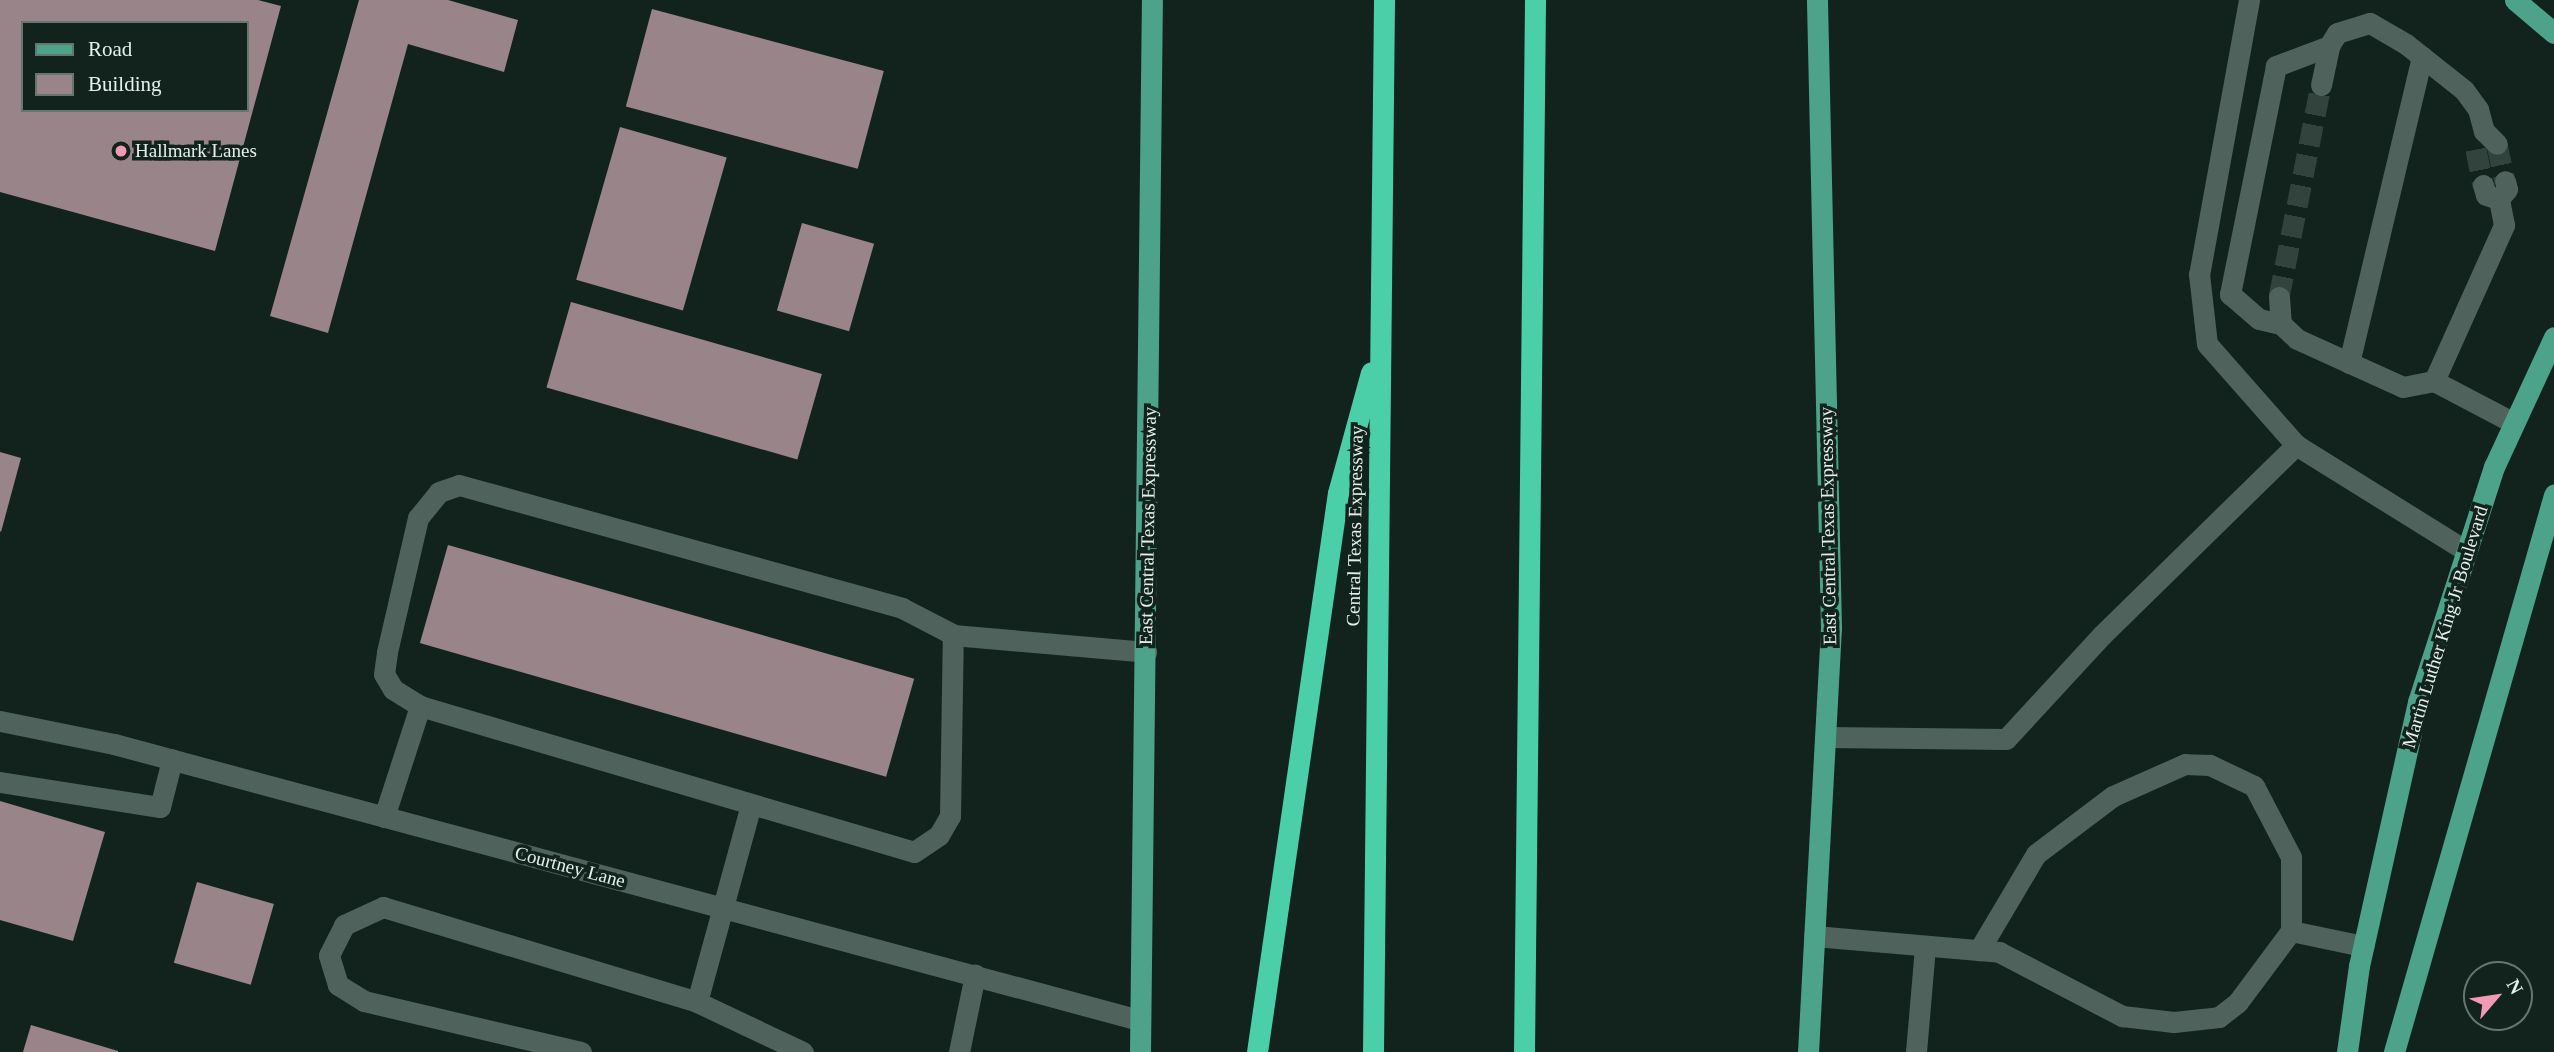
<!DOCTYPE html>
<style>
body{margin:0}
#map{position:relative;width:2554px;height:1052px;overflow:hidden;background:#12231d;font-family:Georgia,serif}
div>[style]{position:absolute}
.building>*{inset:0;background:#99848a;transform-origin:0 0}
.minor-tunnel>*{height:21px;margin-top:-10.5px;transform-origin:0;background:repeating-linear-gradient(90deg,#32423c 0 21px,transparent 0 31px)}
.minor>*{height:21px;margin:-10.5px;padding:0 10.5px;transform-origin:10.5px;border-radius:10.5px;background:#4f625b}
.major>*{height:21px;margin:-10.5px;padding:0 10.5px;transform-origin:10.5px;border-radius:10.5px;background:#4ca38a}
.highway>*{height:21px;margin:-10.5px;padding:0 10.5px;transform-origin:10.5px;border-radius:10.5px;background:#4acfa9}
.dots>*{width:19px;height:19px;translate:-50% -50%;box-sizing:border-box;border:4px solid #12231d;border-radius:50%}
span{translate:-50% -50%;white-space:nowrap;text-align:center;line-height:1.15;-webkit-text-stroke:7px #12231d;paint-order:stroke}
.poi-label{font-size:19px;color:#e5f0ec}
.left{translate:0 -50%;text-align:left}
.street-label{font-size:19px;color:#e5f0ec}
.legend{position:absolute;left:21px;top:21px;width:228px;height:91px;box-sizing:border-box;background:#12231d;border:2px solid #667570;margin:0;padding:9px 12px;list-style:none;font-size:21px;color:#e5f0ec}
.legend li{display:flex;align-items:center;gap:14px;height:35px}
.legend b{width:35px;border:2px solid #667570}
.north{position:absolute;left:2463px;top:961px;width:70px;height:70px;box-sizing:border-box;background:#12231d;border:2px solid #667570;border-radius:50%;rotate:61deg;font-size:19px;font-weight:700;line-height:28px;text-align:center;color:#e5f0ec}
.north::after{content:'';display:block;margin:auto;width:24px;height:32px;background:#f09ab5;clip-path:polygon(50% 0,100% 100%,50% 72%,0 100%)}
</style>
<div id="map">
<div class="building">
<div style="clip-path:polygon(evenodd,0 0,258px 0,281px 6px,215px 251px,0 192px,0 0,23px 23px,247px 23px,247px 110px,23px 110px,23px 23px)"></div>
<div style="clip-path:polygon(359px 0,448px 0,518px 20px,504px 72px,408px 44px,328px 333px,270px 316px)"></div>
<div style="left:652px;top:9px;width:240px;height:101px;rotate:15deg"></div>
<div style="left:620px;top:127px;width:111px;height:159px;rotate:16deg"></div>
<div style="left:802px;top:223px;width:75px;height:91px;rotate:16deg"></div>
<div style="left:571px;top:302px;width:261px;height:89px;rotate:16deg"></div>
<div style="clip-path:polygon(0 452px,21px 458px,1px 532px,0 531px)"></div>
<div style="left:448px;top:545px;width:485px;height:102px;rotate:16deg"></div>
<div style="clip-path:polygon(0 801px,105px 832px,73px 941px,0 920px)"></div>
<div style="left:197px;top:882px;width:80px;height:84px;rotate:16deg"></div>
<div style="clip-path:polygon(31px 1025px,118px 1051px,118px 1052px,23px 1052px)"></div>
</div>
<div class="minor-tunnel">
<div style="left:2497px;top:144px;width:38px;rotate:78deg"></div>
<div style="left:2476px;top:149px;width:37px;rotate:79deg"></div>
<div style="left:2279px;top:297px;width:216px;rotate:-78.8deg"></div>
</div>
<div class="minor">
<div style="left:2249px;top:0;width:279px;rotate:100.3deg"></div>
<div style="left:2199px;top:274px;width:70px;rotate:83.5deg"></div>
<div style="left:2207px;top:344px;width:135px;rotate:48.6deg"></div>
<div style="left:2329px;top:46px;width:57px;rotate:159.3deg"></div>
<div style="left:2276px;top:66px;width:233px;rotate:101.4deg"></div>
<div style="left:2230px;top:294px;width:38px;rotate:41deg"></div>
<div style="left:2259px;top:319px;width:23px;rotate:13deg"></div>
<div style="left:2281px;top:324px;width:22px;rotate:43deg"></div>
<div style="left:2297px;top:339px;width:116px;rotate:24.4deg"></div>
<div style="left:2403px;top:387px;width:32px;rotate:-11deg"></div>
<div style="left:2434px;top:381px;width:90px;rotate:27.7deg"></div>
<div style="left:2321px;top:85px;width:40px;rotate:-78deg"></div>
<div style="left:2329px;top:46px;width:15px;rotate:-58deg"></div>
<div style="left:2337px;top:33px;width:34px;rotate:-17deg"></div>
<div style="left:2370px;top:23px;width:42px;rotate:30.3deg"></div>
<div style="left:2406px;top:44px;width:74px;rotate:38.4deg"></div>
<div style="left:2464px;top:90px;width:24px;rotate:54deg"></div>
<div style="left:2478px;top:109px;width:23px;rotate:75deg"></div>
<div style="left:2484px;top:131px;width:18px;rotate:45deg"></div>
<div style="left:2483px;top:185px;width:10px;rotate:73deg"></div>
<div style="left:2486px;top:195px;width:14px;rotate:17deg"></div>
<div style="left:2279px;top:297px;width:27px;rotate:86deg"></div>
<div style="left:2349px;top:363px;width:315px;rotate:-76.6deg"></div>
<div style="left:2434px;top:381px;width:171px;rotate:-65.8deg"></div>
<div style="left:2504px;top:225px;width:26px;rotate:-101deg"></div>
<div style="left:2499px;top:199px;width:13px;rotate:-51deg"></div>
<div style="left:2507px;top:189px;width:8px;rotate:-104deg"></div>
<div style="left:420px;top:706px;width:32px;rotate:-148deg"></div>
<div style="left:393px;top:689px;width:17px;rotate:-121deg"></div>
<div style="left:384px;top:674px;width:22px;rotate:-82deg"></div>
<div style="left:387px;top:652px;width:138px;rotate:-77deg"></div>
<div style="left:418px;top:518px;width:33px;rotate:-51deg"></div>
<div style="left:439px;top:492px;width:21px;rotate:-19deg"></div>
<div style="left:459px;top:485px;width:460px;rotate:15.5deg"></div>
<div style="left:902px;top:608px;width:59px;rotate:27.4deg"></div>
<div style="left:0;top:721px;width:116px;rotate:11.4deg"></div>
<div style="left:114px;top:744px;width:1062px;rotate:15.07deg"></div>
<div style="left:1825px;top:737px;width:181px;rotate:0.6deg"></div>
<div style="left:2006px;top:739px;width:142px;rotate:-47.3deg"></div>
<div style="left:2102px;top:635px;width:272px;rotate:-44.4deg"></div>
<div style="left:2296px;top:445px;width:200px;rotate:31.9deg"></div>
<div style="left:0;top:782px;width:162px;rotate:8.9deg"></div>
<div style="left:160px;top:807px;width:49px;rotate:-75.7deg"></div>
<div style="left:384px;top:817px;width:117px;rotate:-72deg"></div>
<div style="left:420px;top:706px;width:515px;rotate:16.46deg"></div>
<div style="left:914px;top:852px;width:30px;rotate:-34deg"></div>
<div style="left:939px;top:835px;width:22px;rotate:-60deg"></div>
<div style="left:950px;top:816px;width:181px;rotate:-89.1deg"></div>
<div style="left:953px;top:635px;width:194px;rotate:5deg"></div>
<div style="left:2291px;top:931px;width:74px;rotate:11.8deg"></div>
<div style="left:1814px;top:936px;width:186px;rotate:4.9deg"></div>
<div style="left:1999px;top:952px;width:139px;rotate:27.5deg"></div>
<div style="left:2122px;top:1016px;width:52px;rotate:6.6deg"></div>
<div style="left:2174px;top:1022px;width:45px;rotate:-6.3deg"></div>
<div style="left:2219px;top:1017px;width:24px;rotate:-38deg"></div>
<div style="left:2238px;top:1002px;width:89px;rotate:-53.3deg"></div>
<div style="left:2291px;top:931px;width:74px;rotate:-90deg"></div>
<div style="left:2291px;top:857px;width:80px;rotate:-117.5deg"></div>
<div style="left:2254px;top:786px;width:49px;rotate:-154.5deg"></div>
<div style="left:2210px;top:765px;width:25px;rotate:-178deg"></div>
<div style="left:2185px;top:764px;width:79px;rotate:156deg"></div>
<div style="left:2113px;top:796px;width:96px;rotate:143deg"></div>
<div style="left:2036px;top:854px;width:112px;rotate:120.7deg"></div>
<div style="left:697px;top:1002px;width:205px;rotate:-74.7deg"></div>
<div style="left:581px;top:1052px;width:223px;rotate:-166.8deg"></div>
<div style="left:364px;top:1001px;width:31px;rotate:-148deg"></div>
<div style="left:338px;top:985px;width:31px;rotate:-107deg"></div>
<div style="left:329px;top:955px;width:34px;rotate:-63deg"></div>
<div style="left:344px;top:925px;width:43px;rotate:-24.8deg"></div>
<div style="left:383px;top:907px;width:328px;rotate:16.8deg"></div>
<div style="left:697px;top:1002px;width:117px;rotate:25.3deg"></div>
<div style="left:959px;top:1052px;width:79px;rotate:-78.3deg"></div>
<div style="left:1916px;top:1052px;width:106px;rotate:-85.1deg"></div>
</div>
<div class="major">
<div style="left:2515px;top:0;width:51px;rotate:40.2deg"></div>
<div style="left:1140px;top:1052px;width:1052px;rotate:-89.35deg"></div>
<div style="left:1808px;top:1052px;width:425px;rotate:-86.9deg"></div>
<div style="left:1831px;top:628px;width:628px;rotate:-91.28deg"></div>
<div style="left:2347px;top:1052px;width:87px;rotate:-82.1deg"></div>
<div style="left:2359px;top:966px;width:271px;rotate:-77.4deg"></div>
<div style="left:2418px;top:702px;width:247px;rotate:-72.1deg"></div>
<div style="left:2494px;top:467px;width:143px;rotate:-65.2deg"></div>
<div style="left:2394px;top:1052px;width:580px;rotate:-73.97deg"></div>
</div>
<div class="highway">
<div style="left:1257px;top:1052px;width:565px;rotate:-81.76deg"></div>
<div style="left:1338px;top:493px;width:125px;rotate:-74.7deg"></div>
<div style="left:1373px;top:1052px;width:1052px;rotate:-89.4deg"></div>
<div style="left:1524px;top:1052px;width:1052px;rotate:-89.4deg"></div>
</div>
<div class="dots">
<div style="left:121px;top:151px;background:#f09ab5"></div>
</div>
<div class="poi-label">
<span class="left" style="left:135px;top:151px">Hallmark Lanes</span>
</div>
<div class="street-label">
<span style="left:1148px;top:526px;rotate:-89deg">East Central Texas Expressway</span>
<span style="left:1355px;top:526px;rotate:-89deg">Central Texas Expressway</span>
<span style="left:1828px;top:526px;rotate:-91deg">East Central Texas Expressway</span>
<span style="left:2445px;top:627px;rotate:-73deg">Martin Luther King Jr Boulevard</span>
<span style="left:570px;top:867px;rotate:15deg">Courtney Lane</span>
</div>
<ul class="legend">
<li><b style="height:9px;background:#4ca38a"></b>Road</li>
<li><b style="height:19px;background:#99848a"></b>Building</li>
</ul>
<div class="north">N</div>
</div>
